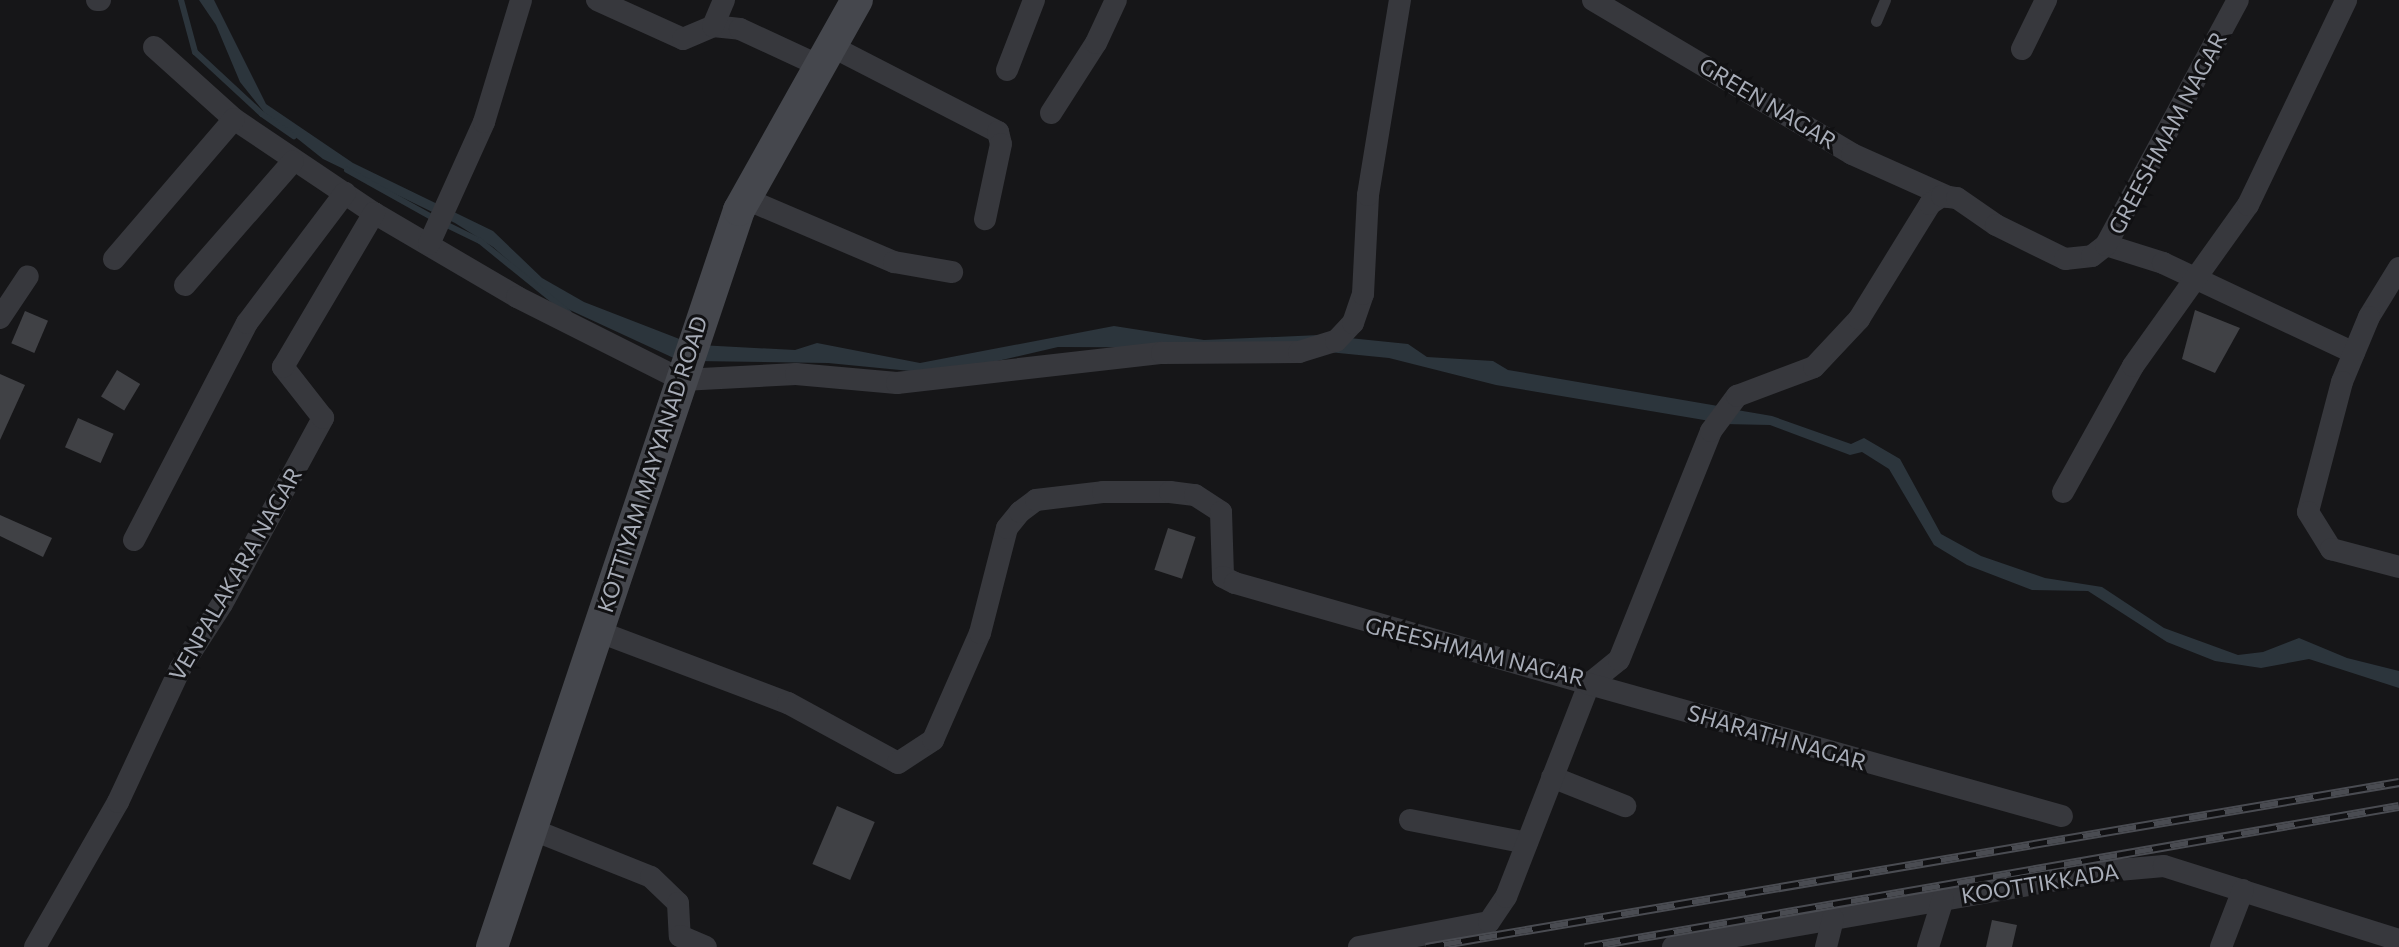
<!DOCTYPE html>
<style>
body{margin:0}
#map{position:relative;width:2399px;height:947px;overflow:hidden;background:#161618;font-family:Commissioner,sans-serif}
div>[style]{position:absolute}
.water>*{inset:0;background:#2c353c}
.stream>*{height:6px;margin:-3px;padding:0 3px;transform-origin:3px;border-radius:3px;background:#2c353c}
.building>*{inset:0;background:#404145;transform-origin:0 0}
.lane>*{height:11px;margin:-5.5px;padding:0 5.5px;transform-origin:5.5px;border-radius:5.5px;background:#37383d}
.street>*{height:22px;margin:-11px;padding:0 11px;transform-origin:11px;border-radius:11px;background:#37383d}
.secondary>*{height:32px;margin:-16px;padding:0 16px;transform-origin:16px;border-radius:16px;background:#45474d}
.rail>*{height:9px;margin-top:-4.5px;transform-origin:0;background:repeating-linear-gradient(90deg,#111113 0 18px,#4a4c52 0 36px);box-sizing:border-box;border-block:2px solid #4a4c52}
span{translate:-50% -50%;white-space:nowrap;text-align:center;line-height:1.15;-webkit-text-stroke:6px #111113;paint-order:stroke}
.street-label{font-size:22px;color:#a8adb8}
</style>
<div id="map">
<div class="water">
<div style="clip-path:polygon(199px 0,214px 0,266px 104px,353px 163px,493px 231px,542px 278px,584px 302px,682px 340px,678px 360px,559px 305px,493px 247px,455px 223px,323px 159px,264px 112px,240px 82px,216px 25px)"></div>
<div style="clip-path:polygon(1114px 326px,1204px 340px,1320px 335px,1408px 344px,1427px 357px,1493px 361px,1508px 370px,1718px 406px,1710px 421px,1496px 385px,1389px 358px,1288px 348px,1058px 347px,941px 374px,828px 363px,695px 361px,699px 345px,795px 350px,817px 343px,920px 363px)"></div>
<div style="clip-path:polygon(1731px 409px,1772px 416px,1851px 444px,1864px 438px,1900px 459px,1941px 534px,1981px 556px,2045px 578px,2102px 587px,2164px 628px,2238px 655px,2263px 652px,2299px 638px,2347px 658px,2399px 671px,2399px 688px,2309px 659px,2261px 668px,2215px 661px,2167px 642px,2088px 591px,2032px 590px,1967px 565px,1934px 545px,1889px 469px,1862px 452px,1850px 455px,1770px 425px,1724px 424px)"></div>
</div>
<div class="stream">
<div style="left:181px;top:0;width:54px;rotate:74.9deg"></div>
<div style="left:195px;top:52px;width:91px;rotate:42.8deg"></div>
<div style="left:262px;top:114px;width:39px;rotate:35deg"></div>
<div style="left:347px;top:170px;width:101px;rotate:29.1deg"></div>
<div style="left:445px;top:224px;width:39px;rotate:26deg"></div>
<div style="left:480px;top:241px;width:114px;rotate:39deg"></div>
</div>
<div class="building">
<div style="clip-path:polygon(2195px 310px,2240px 328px,2215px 373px,2182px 359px)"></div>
<div style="left:25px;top:311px;width:25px;height:35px;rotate:23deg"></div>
<div style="left:117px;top:370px;width:27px;height:31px;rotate:31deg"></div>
<div style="clip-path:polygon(0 374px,25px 385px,0 440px)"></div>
<div style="left:78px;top:418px;width:39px;height:32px;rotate:24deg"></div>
<div style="clip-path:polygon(0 515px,52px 538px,43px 557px,0 536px)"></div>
<div style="left:1168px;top:528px;width:29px;height:44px;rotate:18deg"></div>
<div style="left:837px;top:806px;width:41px;height:63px;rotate:23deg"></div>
<div style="clip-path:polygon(1992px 920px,2017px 925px,2012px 947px,1986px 947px)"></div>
</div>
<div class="lane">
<div style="left:1876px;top:21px;width:23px;rotate:-67deg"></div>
</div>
<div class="street">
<div style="left:97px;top:0;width:3px"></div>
<div style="left:597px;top:0;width:94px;rotate:24.4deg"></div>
<div style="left:683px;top:39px;width:33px;rotate:-23deg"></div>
<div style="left:713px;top:26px;width:27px;rotate:6deg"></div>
<div style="left:740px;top:29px;width:88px;rotate:24.8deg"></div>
<div style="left:1593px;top:0;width:301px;rotate:30.7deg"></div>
<div style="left:1852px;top:154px;width:105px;rotate:24.1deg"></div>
<div style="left:713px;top:26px;width:28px;rotate:-67deg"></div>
<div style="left:831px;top:46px;width:188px;rotate:27.2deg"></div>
<div style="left:998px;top:132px;width:12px;rotate:76deg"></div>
<div style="left:1001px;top:144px;width:77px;rotate:102deg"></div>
<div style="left:154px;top:47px;width:108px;rotate:42deg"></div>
<div style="left:234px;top:119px;width:169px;rotate:33.9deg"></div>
<div style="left:374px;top:213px;width:166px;rotate:30.4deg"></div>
<div style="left:517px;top:297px;width:185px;rotate:26.7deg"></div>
<div style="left:682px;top:380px;width:114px;rotate:-3deg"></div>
<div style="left:796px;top:374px;width:101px;rotate:5.1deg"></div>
<div style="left:897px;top:383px;width:267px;rotate:-6.5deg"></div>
<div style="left:1162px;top:353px;width:137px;rotate:-0.4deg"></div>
<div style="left:1299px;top:352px;width:39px;rotate:-17deg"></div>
<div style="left:1336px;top:341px;width:25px;rotate:-47deg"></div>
<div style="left:1353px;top:323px;width:31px;rotate:-71deg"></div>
<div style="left:1363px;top:294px;width:99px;rotate:-87.1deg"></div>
<div style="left:1368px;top:195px;width:198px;rotate:-80.7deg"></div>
<div style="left:2022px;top:49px;width:55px;rotate:-63.9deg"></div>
<div style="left:1007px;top:70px;width:75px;rotate:-68.9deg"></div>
<div style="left:1051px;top:113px;width:83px;rotate:-57.3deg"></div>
<div style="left:1096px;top:43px;width:47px;rotate:-65.1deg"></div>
<div style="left:746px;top:199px;width:161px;rotate:23.1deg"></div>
<div style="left:894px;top:262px;width:59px;rotate:9.8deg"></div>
<div style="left:429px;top:244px;width:134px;rotate:-65.7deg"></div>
<div style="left:484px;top:122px;width:127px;rotate:-73.1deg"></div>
<div style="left:2106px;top:245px;width:60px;rotate:17.5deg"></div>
<div style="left:2163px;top:263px;width:211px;rotate:25.2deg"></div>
<div style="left:114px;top:259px;width:184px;rotate:-49.4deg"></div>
<div style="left:2399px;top:268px;width:57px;rotate:121.5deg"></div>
<div style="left:2369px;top:317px;width:70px;rotate:112.6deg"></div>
<div style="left:2342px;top:382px;width:134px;rotate:104.7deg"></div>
<div style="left:2308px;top:512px;width:44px;rotate:58.1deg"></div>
<div style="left:2331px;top:549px;width:70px;rotate:14.8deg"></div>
<div style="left:185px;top:285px;width:164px;rotate:-48.9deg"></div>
<div style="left:0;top:318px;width:50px;rotate:-56.3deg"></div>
<div style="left:2063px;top:492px;width:144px;rotate:-60.9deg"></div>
<div style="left:2133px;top:366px;width:198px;rotate:-54.5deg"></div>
<div style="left:2248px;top:205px;width:227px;rotate:-64.4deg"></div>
<div style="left:134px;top:540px;width:245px;rotate:-62.5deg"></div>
<div style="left:247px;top:323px;width:163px;rotate:-53deg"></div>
<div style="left:597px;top:631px;width:204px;rotate:20.7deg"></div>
<div style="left:788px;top:703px;width:125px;rotate:28.6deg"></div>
<div style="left:898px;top:763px;width:42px;rotate:-33.3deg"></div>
<div style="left:933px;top:740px;width:117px;rotate:-66.3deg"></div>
<div style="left:980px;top:633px;width:108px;rotate:-75.6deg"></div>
<div style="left:1007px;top:528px;width:21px;rotate:-51deg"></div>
<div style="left:1020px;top:512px;width:20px;rotate:-37deg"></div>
<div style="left:1036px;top:500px;width:67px;rotate:-6.8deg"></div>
<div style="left:1103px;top:492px;width:67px"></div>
<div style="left:1170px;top:492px;width:25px;rotate:7deg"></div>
<div style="left:1195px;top:495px;width:31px;rotate:33deg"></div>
<div style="left:1221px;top:512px;width:65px;rotate:88.2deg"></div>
<div style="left:1223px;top:577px;width:13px;rotate:27deg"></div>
<div style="left:1235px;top:583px;width:368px;rotate:15.9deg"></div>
<div style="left:1589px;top:684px;width:38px;rotate:-39deg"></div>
<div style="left:1619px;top:660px;width:247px;rotate:-68.1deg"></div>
<div style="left:1711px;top:431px;width:44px;rotate:-53.4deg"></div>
<div style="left:1737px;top:396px;width:82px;rotate:-20.6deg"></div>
<div style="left:1814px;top:367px;width:66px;rotate:-46.8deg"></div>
<div style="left:1859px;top:319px;width:135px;rotate:-58.3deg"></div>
<div style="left:1930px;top:204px;width:14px;rotate:-34deg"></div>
<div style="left:1942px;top:196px;width:15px;rotate:8deg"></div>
<div style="left:1957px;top:198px;width:47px;rotate:34.7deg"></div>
<div style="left:1996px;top:225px;width:77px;rotate:26.2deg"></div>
<div style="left:2065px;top:259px;width:27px;rotate:-6deg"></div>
<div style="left:2092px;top:256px;width:18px;rotate:-38deg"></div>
<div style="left:2106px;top:245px;width:278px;rotate:-61.7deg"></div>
<div style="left:1552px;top:777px;width:79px;rotate:21.7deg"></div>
<div style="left:1410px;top:820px;width:119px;rotate:11.1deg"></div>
<div style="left:531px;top:829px;width:129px;rotate:21.8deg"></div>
<div style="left:651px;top:877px;width:37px;rotate:44deg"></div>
<div style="left:678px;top:903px;width:33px;rotate:87deg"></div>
<div style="left:680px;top:936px;width:28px;rotate:23deg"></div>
<div style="left:35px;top:947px;width:167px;rotate:-60.2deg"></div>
<div style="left:118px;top:802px;width:147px;rotate:-65deg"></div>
<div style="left:180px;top:669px;width:77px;rotate:-57.1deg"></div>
<div style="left:222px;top:604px;width:212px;rotate:-61.5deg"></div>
<div style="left:323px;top:418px;width:65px;rotate:-128.1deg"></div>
<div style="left:283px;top:367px;width:179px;rotate:-59.4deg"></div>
<div style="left:1359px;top:947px;width:132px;rotate:-10.9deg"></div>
<div style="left:1489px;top:922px;width:30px;rotate:-56deg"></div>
<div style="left:1506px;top:897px;width:229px;rotate:-68.7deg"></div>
<div style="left:1589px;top:684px;width:491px;rotate:15.6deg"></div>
<div style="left:1673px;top:947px;width:441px;rotate:-9.9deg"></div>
<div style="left:2107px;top:871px;width:57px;rotate:-5deg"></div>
<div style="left:2164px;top:866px;width:246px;rotate:17.5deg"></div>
<div style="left:1826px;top:947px;width:29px;rotate:-76deg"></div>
<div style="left:1928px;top:947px;width:50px;rotate:-72.6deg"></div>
<div style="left:2221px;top:947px;width:61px;rotate:-68.9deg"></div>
</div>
<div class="secondary">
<div style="left:492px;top:947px;width:777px;rotate:-71.47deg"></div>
<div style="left:739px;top:210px;width:241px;rotate:-60.7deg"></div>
</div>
<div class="rail">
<div style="left:1426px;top:947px;width:987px;rotate:-9.62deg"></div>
<div style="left:1585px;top:947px;width:826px;rotate:-9.83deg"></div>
</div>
<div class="street-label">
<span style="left:1768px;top:103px;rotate:31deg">GREEN NAGAR</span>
<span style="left:2167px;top:133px;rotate:-62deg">GREESHMAM NAGAR</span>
<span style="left:652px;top:464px;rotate:-72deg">KOTTIYAM MAYYANAD ROAD</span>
<span style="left:235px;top:574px;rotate:-60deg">VENPALAKARA NAGAR</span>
<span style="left:1475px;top:651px;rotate:14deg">GREESHMAM NAGAR</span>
<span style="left:1777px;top:737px;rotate:16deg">SHARATH NAGAR</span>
<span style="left:2040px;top:883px;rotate:-9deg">KOOTTIKKADA</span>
</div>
</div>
